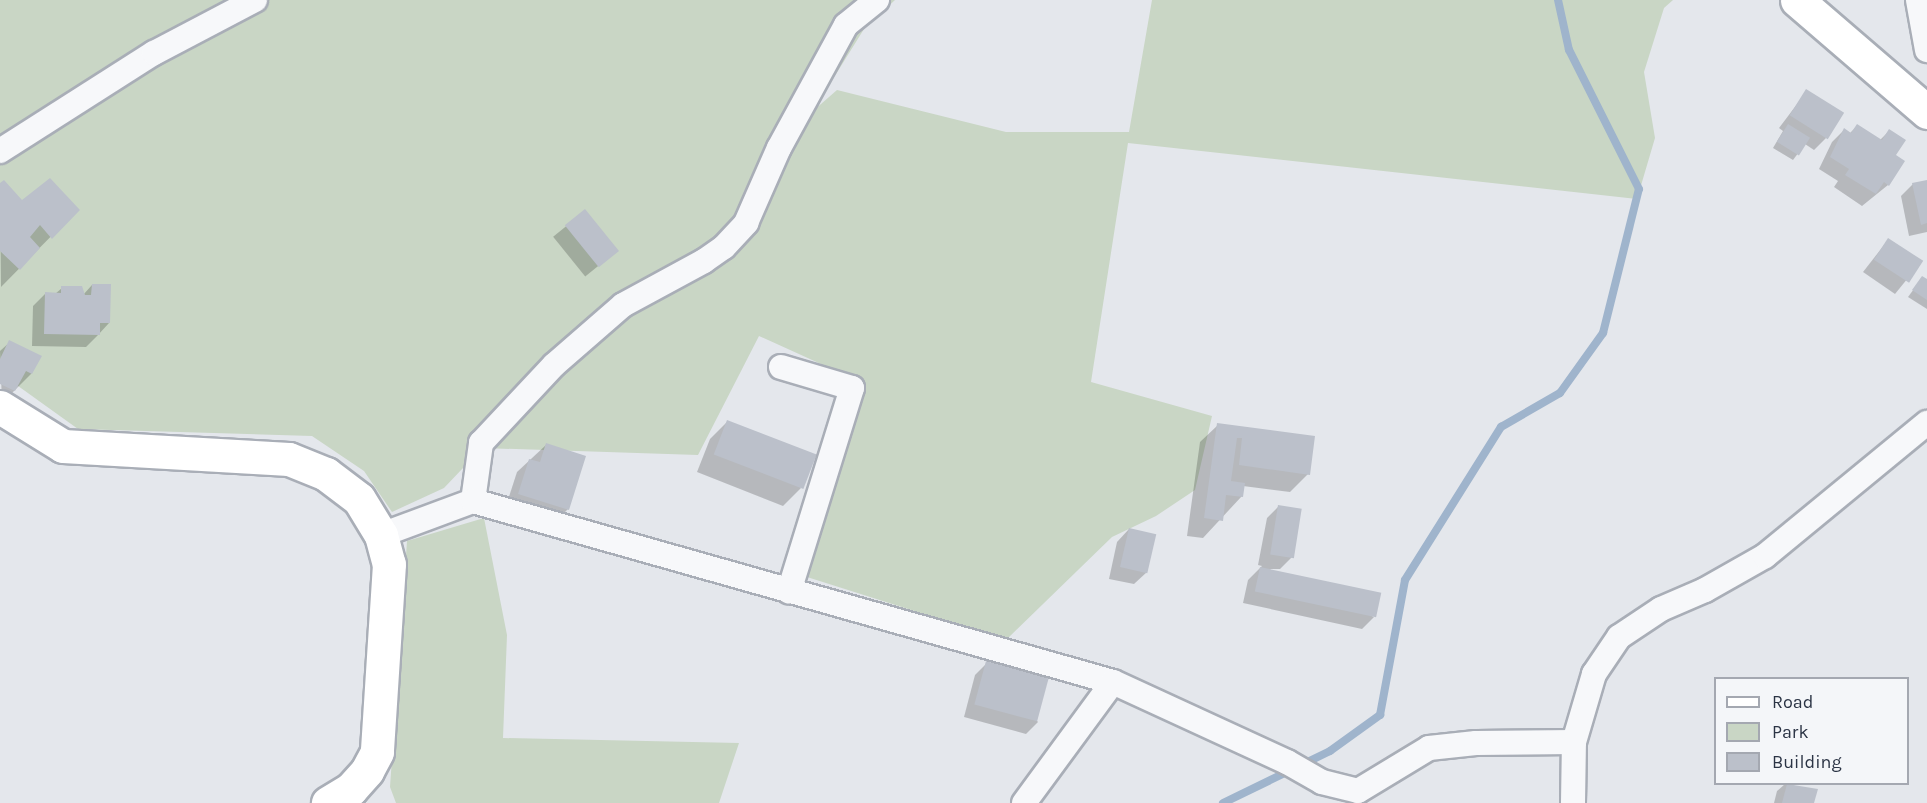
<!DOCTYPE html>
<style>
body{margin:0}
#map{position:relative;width:1927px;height:803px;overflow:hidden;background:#e4e7ec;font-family:Karla,sans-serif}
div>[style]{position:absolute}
.green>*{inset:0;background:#c9d6c5}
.shadow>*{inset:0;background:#0003;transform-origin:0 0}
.stream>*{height:8px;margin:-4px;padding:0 4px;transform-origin:4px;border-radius:4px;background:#9fb4cc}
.building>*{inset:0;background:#bbc0ca;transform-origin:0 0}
.roads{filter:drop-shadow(2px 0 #a9aeb7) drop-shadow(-2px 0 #a9aeb7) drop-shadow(0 2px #a9aeb7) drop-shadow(0 -2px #a9aeb7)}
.street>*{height:24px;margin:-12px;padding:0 12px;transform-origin:12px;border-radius:12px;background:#f7f8fa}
.secondary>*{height:33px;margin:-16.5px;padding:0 16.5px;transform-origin:16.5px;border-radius:16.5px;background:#fff}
span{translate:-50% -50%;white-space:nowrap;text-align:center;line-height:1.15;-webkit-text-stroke:4.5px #f4f6f9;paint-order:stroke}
.legend{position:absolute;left:1714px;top:677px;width:195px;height:108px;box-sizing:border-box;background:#f4f6f9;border:2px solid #a4a8b1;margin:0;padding:8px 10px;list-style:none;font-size:18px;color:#2b3445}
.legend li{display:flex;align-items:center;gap:12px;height:30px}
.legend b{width:30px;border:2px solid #a4a8b1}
</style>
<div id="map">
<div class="green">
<div style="clip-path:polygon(0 0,895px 0,864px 29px,813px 111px,837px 90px,1006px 132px,1129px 132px,1152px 0,1673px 0,1664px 8px,1644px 72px,1655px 138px,1637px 199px,1128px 143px,1091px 382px,1212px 416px,1195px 490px,1156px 516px,1112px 537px,1006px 640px,807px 577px,854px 379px,759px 336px,698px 455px,482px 448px,444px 488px,392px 512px,364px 471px,312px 436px,78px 429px,0 373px)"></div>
<div style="clip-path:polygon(484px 518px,507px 635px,503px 738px,739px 743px,719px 803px,396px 803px,390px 787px,407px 541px)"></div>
</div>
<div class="shadow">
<div style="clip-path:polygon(1807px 91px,1826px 138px,1814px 150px,1805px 144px,1793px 160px,1773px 148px,1783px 131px,1779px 128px)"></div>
<div style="clip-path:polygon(1857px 126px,1880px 140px,1889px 131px,1894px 156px,1888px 185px,1862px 206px,1834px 187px,1838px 181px,1819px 169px,1832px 142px,1844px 130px,1850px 133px)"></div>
<div style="clip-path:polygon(1927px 181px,1927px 232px,1909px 236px,1901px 196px,1913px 184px)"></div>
<div style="clip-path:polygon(0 185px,22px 202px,77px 210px,1px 287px)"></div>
<div style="left:585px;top:211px;width:51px;height:41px;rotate:51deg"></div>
<div style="clip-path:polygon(1888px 240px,1921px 262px,1895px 294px,1863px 272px)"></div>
<div style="clip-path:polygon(1922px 278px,1927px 281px,1927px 309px,1908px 297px)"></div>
<div style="clip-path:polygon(92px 285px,109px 323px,98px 335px,86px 347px,32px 346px,33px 306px,45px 294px,55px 294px,62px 288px,83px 295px)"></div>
<div style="clip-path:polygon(10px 342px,40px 356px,31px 374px,2px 403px,0 351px)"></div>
<div style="clip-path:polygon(727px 422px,801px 488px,783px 506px,697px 472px,710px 439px)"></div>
<div style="clip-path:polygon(1218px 425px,1308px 474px,1290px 492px,1243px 486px,1242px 496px,1203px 538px,1187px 536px,1200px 442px)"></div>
<div style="clip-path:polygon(546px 445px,568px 509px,556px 521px,506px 506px,517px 472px)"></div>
<div style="clip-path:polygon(1279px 506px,1292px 557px,1280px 569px,1264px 569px,1374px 617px,1362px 629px,1243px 603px,1248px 580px,1262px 566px,1258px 565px,1267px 518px)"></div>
<div style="clip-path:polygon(1129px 529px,1147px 572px,1134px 584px,1109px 579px,1117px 542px)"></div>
<div style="clip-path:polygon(987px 663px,1038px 722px,1026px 734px,964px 717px,975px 675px)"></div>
<div style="clip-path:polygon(1785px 784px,1816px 790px,1812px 803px,1774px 803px,1777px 791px)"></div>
</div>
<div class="stream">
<div style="left:1223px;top:803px;width:119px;rotate:-25.9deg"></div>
<div style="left:1330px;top:751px;width:62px;rotate:-35.8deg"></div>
<div style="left:1380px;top:715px;width:137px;rotate:-79.5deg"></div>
<div style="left:1405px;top:580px;width:181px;rotate:-57.9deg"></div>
<div style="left:1501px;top:427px;width:68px;rotate:-30deg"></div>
<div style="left:1560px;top:393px;width:74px;rotate:-54.4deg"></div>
<div style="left:1603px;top:333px;width:148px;rotate:-76deg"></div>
<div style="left:1639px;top:189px;width:156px;rotate:-116.7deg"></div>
<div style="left:1569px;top:50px;width:51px;rotate:-102.4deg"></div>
</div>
<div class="building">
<div style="left:1806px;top:89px;width:45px;height:31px;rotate:32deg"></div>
<div style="left:1788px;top:124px;width:26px;height:21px;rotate:32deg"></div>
<div style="clip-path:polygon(1857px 124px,1882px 140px,1889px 129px,1906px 140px,1896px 155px,1905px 161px,1889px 186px,1884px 182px,1876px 194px,1845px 175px,1849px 169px,1830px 157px,1844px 128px,1851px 133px)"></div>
<div style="clip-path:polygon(50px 178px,80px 210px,52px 239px,40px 225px,30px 237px,40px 248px,20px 270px,0 251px,0 183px,4px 180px,22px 200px)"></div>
<div style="clip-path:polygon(1927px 180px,1927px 223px,1921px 225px,1912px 183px)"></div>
<div style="left:585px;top:209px;width:54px;height:26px;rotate:51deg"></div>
<div style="left:1888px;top:238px;width:42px;height:26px;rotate:33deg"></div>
<div style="clip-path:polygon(1922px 276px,1927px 279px,1927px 300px,1912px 290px)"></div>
<div style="clip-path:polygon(92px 284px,111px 284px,110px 323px,100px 323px,100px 335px,44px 334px,45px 292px,61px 293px,61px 286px,82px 286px,85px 295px,91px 295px)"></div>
<div style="clip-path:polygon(9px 340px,42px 356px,32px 374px,26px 371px,15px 391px,0 384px,0 359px)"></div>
<div style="left:727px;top:420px;width:96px;height:37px;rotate:21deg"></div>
<div style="clip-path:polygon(1217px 423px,1315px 436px,1310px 475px,1239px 465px,1242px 438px,1237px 438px,1231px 481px,1245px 483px,1243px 497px,1226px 495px,1223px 521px,1204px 518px)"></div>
<div style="clip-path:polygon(546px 443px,586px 456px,569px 510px,518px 494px,529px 459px,540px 462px)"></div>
<div style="left:1278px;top:505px;width:24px;height:50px;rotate:9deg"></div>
<div style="left:1129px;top:528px;width:28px;height:40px;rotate:13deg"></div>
<div style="left:1260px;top:567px;width:124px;height:25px;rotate:12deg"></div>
<div style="left:986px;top:661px;width:65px;height:45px;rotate:15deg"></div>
<div style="clip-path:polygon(1787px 784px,1818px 789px,1814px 803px,1782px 803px)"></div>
</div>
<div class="roads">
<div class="street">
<div style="left:1918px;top:0;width:51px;rotate:79.8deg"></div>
<div style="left:0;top:151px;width:183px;rotate:-32.5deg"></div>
<div style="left:154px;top:53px;width:114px;rotate:-27.7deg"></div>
<div style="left:781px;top:367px;width:74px;rotate:16.5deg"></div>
<div style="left:852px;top:388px;width:213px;rotate:107.2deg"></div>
<div style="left:473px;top:501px;width:59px;rotate:-82.1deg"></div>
<div style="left:481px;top:443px;width:107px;rotate:-46.9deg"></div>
<div style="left:554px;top:365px;width:91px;rotate:-41deg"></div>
<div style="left:623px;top:305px;width:92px;rotate:-28.5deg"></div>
<div style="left:704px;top:261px;width:24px;rotate:-35deg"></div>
<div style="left:724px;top:247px;width:33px;rotate:-47deg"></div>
<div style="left:746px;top:223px;width:82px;rotate:-66.3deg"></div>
<div style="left:779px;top:148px;width:140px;rotate:-61.4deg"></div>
<div style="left:846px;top:25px;width:40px;rotate:-39deg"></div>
<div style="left:381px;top:535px;width:98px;rotate:-20.3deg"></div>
<div style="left:473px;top:501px;width:665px;rotate:15.79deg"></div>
<div style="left:1113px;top:682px;width:192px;rotate:24.7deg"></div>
<div style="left:1287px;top:762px;width:40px;rotate:29.7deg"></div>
<div style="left:1322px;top:782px;width:37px;rotate:14deg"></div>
<div style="left:1358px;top:791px;width:83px;rotate:-31.2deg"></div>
<div style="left:1429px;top:748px;width:47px;rotate:-6.1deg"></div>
<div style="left:1476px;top:743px;width:98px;rotate:-0.6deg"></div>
<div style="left:1024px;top:803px;width:150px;rotate:-53.7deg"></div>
<div style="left:1573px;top:803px;width:61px;rotate:-89.1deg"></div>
<div style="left:1574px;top:742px;width:71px;rotate:-73.6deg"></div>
<div style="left:1594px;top:674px;width:45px;rotate:-56deg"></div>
<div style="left:1619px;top:637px;width:50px;rotate:-33.7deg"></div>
<div style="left:1661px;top:609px;width:48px;rotate:-23.4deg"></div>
<div style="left:1705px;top:590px;width:69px;rotate:-29.5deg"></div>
<div style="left:1765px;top:556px;width:210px;rotate:-39.4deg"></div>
</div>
<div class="secondary">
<div style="left:1797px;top:0;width:172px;rotate:40.7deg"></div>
<div style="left:0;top:407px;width:74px;rotate:31.8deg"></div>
<div style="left:63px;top:446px;width:226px;rotate:3.3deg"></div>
<div style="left:289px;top:459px;width:40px;rotate:22deg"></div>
<div style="left:326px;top:474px;width:41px;rotate:37.1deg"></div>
<div style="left:359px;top:499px;width:42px;rotate:58.6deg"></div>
<div style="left:381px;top:535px;width:30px;rotate:75deg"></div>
<div style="left:389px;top:564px;width:188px;rotate:93.7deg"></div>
<div style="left:377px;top:752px;width:21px;rotate:118deg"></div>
<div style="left:367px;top:771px;width:24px;rotate:132deg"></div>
<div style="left:351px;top:789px;width:27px;rotate:149deg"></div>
</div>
</div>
<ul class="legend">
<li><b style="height:8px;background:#fff"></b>Road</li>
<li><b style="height:16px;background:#c9d6c5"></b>Park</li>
<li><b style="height:16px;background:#bbc0ca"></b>Building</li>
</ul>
</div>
